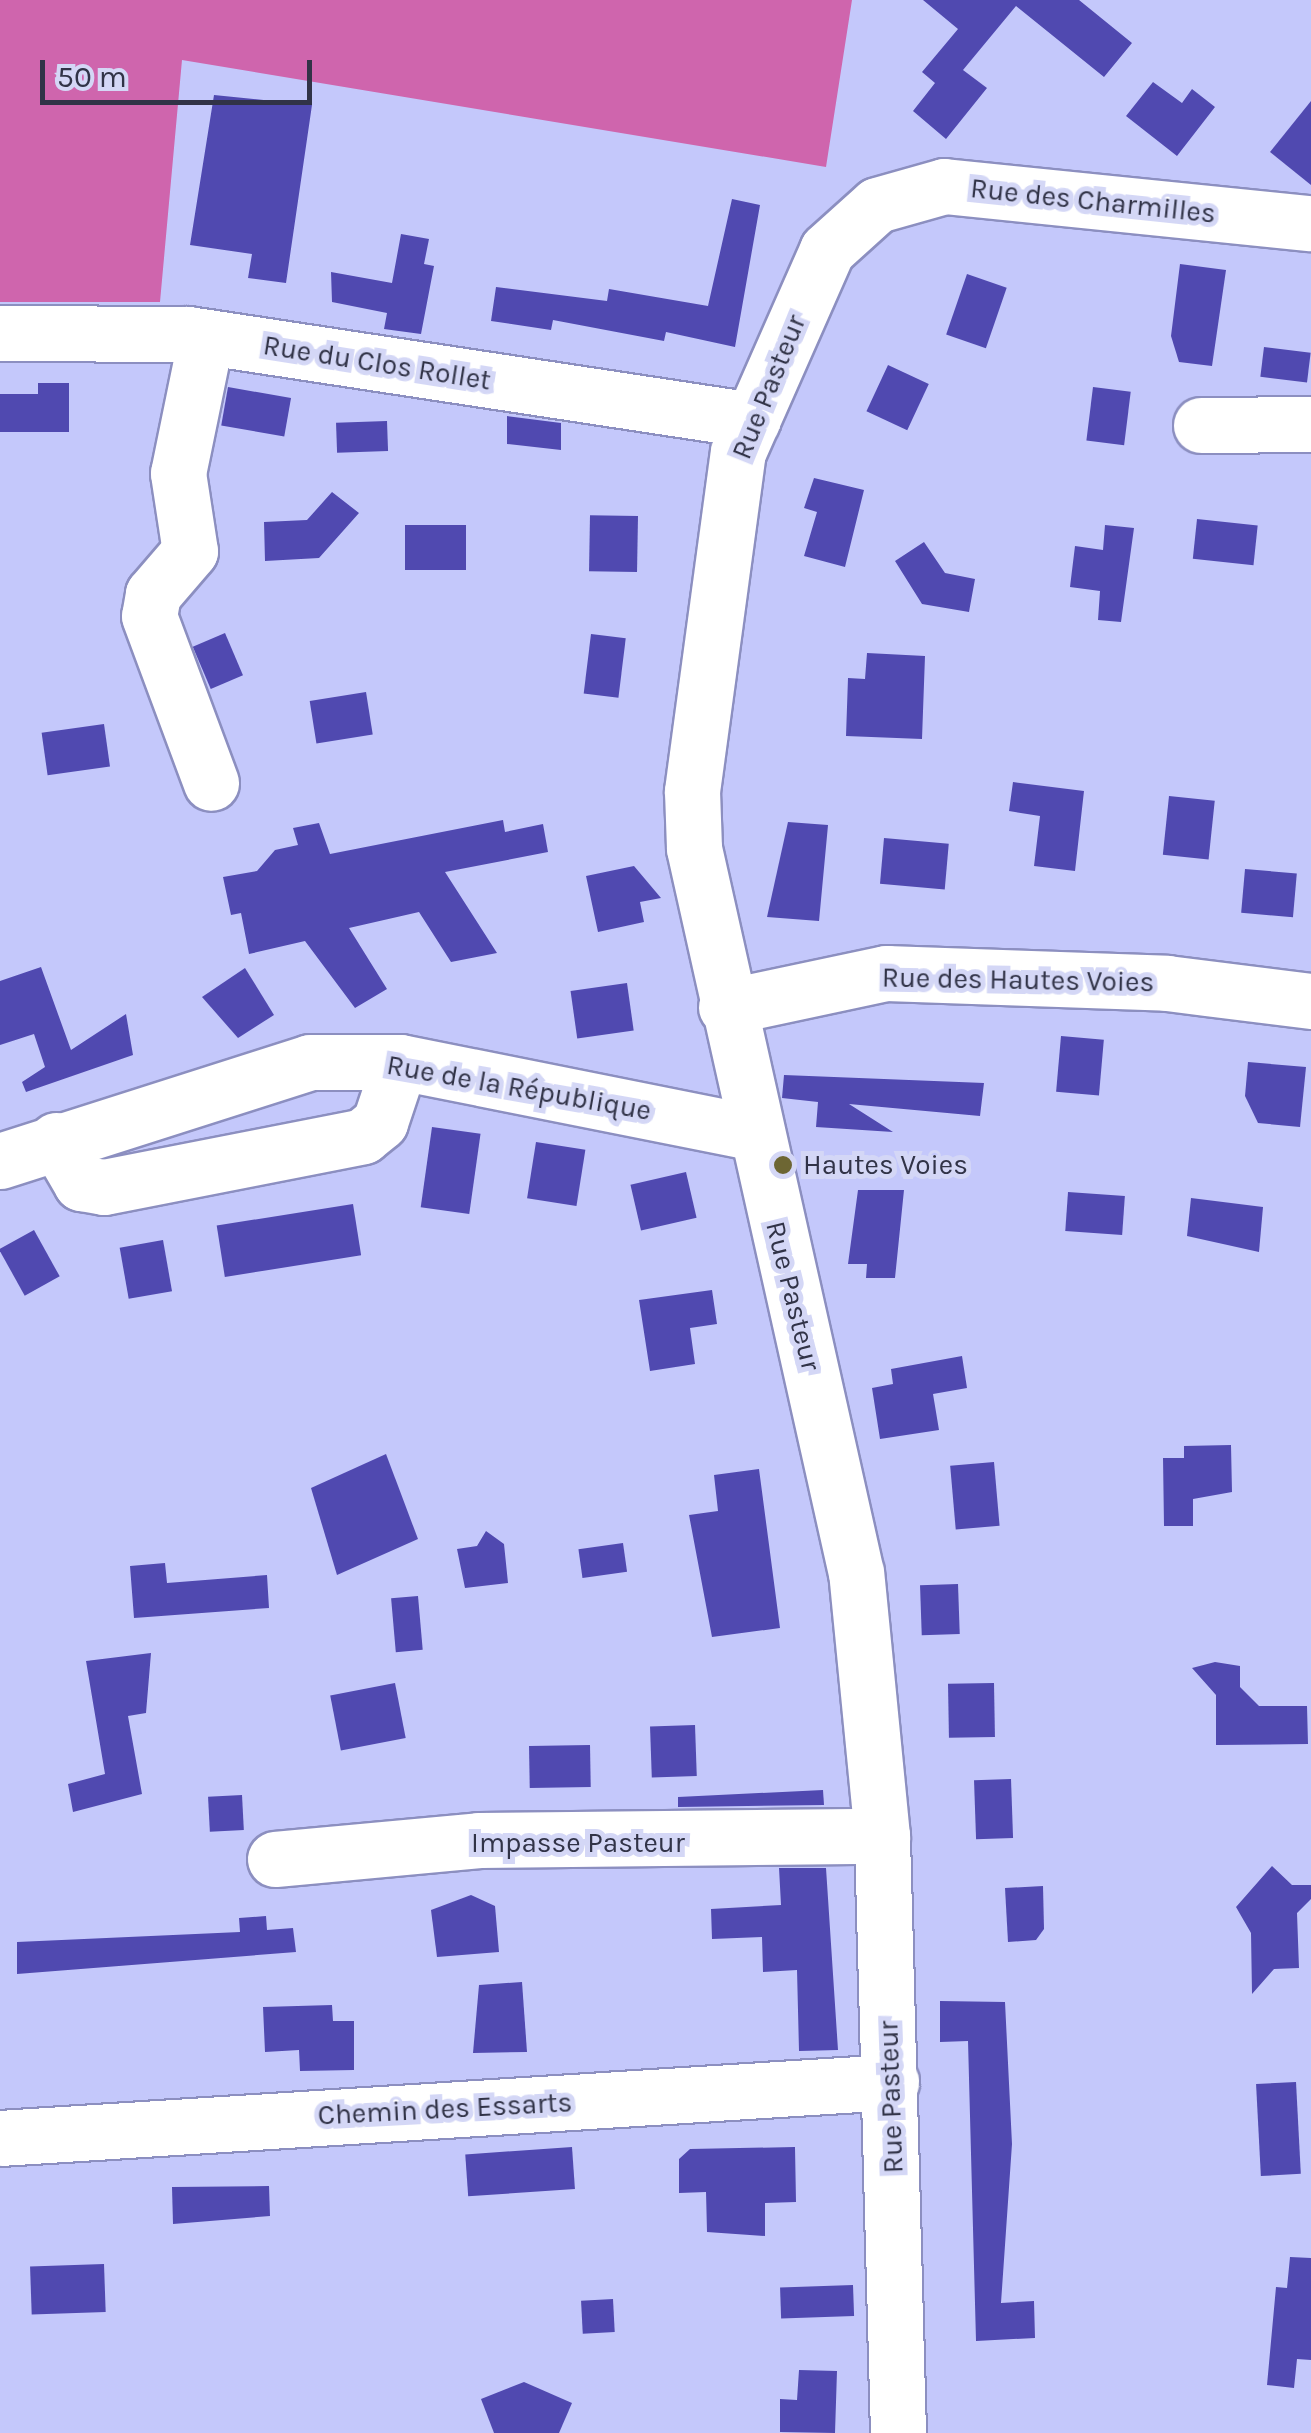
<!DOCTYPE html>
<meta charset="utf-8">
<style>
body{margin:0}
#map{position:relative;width:1311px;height:2433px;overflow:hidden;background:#c4c8fb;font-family:Karla,sans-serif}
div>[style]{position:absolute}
.forest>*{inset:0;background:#cf65ad}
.building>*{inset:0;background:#5049b0;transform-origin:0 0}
.roads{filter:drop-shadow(2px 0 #8c8fc0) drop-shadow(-2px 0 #8c8fc0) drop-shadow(0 2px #8c8fc0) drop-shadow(0 -2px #8c8fc0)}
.minor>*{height:55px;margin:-27.5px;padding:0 27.5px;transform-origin:27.5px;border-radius:27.5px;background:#fff}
.dots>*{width:28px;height:28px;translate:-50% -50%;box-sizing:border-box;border:5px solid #d4d7f6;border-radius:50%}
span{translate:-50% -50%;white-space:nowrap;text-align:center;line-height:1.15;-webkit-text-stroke:10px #d4d7f6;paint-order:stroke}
.street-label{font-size:28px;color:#313347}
.poi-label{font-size:28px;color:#313347}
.left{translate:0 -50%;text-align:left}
.scale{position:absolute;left:40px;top:60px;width:272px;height:45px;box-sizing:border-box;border:5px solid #313347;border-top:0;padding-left:12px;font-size:30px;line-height:35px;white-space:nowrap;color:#313347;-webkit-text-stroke:8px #d4d7f6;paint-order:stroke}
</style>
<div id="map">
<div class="forest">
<div style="clip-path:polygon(0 0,852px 0,826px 167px,182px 60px,160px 302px,0 302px)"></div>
</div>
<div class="building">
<div style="clip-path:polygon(923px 0,1079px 0,1132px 43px,1104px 77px,1016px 6px,963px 70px,987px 88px,946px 139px,913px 111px,935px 83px,922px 72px,958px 29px)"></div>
<div style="clip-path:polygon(1153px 82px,1182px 103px,1192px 89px,1215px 107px,1177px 156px,1126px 116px)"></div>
<div style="clip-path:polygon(214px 95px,312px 105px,286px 283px,248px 278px,252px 254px,190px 245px)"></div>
<div style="clip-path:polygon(1311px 101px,1311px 185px,1270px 152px)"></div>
<div style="clip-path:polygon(732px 199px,760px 205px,735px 347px,666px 332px,664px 341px,553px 320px,551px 330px,491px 321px,496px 287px,607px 301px,609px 289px,708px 306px)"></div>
<div style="clip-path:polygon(401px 234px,429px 239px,424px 264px,434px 266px,421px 334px,384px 329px,387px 313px,332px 302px,331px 272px,392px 283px)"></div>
<div style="clip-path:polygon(1180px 264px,1226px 270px,1212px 366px,1179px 362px,1171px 336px)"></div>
<div style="left:967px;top:274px;width:42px;height:64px;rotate:19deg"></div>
<div style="left:1264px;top:347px;width:47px;height:30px;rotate:7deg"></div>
<div style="left:888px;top:365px;width:45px;height:51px;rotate:25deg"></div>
<div style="clip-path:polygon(38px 383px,69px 383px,69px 432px,0 432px,0 394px,38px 394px)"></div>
<div style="left:228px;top:387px;width:64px;height:39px;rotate:10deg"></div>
<div style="left:1093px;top:387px;width:38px;height:54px;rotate:7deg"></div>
<div style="clip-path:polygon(507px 416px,561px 423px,561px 450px,507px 444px)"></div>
<div style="left:387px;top:421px;width:30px;height:51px;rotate:88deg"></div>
<div style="clip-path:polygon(814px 478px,864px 490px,845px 567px,804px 556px,817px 512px,804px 508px)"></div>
<div style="clip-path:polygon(332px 492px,359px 513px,319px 558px,265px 561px,264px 522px,307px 520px)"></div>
<div style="left:638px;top:516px;width:56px;height:48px;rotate:91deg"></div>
<div style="left:1197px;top:519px;width:61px;height:40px;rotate:6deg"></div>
<div style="left:466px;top:525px;width:45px;height:61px;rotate:90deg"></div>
<div style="clip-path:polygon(1105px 525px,1134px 528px,1121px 622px,1098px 620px,1100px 591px,1070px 587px,1075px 546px,1103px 550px)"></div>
<div style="clip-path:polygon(924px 542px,945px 573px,975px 579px,969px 612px,922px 604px,895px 561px)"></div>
<div style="left:225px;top:633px;width:46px;height:35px;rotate:67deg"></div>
<div style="left:591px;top:634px;width:35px;height:60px;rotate:7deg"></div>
<div style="clip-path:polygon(867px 653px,925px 656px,922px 739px,846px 736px,848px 678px,865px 679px)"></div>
<div style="left:366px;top:692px;width:43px;height:57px;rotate:81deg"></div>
<div style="left:104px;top:724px;width:43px;height:63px;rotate:82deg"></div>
<div style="clip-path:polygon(1013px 782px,1084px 791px,1075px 871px,1034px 866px,1040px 816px,1009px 811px)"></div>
<div style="left:1169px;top:796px;width:46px;height:59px;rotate:6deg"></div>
<div style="clip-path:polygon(503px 820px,505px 832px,543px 824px,548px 852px,445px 872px,497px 953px,451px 962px,419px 912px,349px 928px,387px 989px,355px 1008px,305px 941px,249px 954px,241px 913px,231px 915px,223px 877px,257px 871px,275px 850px,298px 845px,293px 828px,319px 823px,330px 854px)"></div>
<div style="clip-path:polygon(788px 822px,828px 825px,819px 921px,767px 917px)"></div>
<div style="left:884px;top:838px;width:65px;height:46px;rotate:5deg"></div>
<div style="clip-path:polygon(634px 866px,661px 898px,640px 902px,644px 922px,598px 932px,586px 876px)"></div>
<div style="left:1245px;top:869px;width:52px;height:44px;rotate:5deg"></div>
<div style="clip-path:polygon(41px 967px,71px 1050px,126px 1014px,133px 1055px,26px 1092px,22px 1082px,45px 1067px,34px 1034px,0 1045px,0 981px)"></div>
<div style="clip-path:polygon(245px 968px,274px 1015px,238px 1038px,202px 997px)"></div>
<div style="left:627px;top:983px;width:48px;height:57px;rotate:82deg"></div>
<div style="left:1061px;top:1036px;width:43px;height:56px;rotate:5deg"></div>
<div style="clip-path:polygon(1248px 1062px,1306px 1067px,1300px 1127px,1258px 1123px,1245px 1096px)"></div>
<div style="clip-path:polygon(784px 1075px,984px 1083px,980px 1116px,849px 1104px,893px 1132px,816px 1127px,818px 1102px,782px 1098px)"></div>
<div style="left:432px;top:1127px;width:49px;height:81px;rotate:8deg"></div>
<div style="left:536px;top:1142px;width:50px;height:57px;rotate:9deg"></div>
<div style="left:686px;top:1172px;width:47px;height:57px;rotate:77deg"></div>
<div style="clip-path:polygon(858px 1190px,904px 1190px,895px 1278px,866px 1278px,867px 1264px,848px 1264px)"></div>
<div style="left:1068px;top:1192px;width:57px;height:39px;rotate:4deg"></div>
<div style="clip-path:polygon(1191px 1198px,1263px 1207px,1259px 1252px,1187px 1236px)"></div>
<div style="left:353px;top:1204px;width:52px;height:138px;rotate:81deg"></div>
<div style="left:34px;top:1230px;width:53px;height:40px;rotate:61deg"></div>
<div style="left:163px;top:1240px;width:52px;height:44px;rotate:80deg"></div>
<div style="clip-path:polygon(712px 1290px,717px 1324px,690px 1328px,695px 1364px,650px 1371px,639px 1300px)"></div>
<div style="clip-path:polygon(962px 1356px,967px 1388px,933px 1394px,939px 1430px,880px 1439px,872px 1388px,893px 1384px,891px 1369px)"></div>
<div style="clip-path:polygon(1231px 1445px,1232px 1492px,1193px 1499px,1193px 1526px,1164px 1526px,1163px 1458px,1184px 1458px,1184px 1446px)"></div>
<div style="clip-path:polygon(386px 1454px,418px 1539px,337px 1575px,311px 1488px)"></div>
<div style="left:994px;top:1462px;width:64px;height:44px;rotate:85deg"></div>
<div style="clip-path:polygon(759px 1469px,780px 1628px,712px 1637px,689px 1515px,718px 1511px,714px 1475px)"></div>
<div style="clip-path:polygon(486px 1531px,504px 1544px,508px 1583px,465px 1588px,457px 1549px,477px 1546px)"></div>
<div style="left:623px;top:1543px;width:29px;height:45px;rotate:82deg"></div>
<div style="clip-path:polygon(165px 1563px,167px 1583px,267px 1575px,269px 1608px,134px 1618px,130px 1566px)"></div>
<div style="left:958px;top:1584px;width:50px;height:38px;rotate:88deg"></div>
<div style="left:418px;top:1596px;width:54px;height:27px;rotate:85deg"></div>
<div style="clip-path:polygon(151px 1653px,146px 1713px,128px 1716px,142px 1794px,73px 1812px,68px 1784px,105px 1774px,86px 1661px)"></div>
<div style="clip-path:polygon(1215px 1662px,1240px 1666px,1240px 1687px,1259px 1706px,1307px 1706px,1308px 1744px,1216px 1745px,1216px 1695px,1192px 1668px)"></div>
<div style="left:395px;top:1683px;width:56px;height:66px;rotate:79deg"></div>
<div style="left:994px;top:1683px;width:54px;height:46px;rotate:89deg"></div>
<div style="left:695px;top:1725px;width:51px;height:45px;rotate:88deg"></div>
<div style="left:590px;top:1745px;width:42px;height:61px;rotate:89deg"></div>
<div style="left:1011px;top:1779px;width:59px;height:37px;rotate:88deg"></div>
<div style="clip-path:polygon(823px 1790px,824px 1805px,678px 1807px,678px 1797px)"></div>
<div style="left:242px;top:1795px;width:35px;height:34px;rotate:87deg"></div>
<div style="clip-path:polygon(1272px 1866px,1292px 1885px,1311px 1885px,1311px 1899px,1297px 1913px,1299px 1968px,1274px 1969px,1252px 1994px,1251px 1933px,1236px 1907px)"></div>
<div style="clip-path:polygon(779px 1868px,826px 1868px,838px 2050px,799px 2051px,797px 1970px,763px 1972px,762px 1937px,712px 1939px,711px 1909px,781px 1905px)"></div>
<div style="clip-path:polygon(1043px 1886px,1044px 1929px,1036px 1940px,1008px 1942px,1005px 1888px)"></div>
<div style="clip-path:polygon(471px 1895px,495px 1906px,499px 1952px,437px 1957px,431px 1910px)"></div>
<div style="clip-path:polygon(266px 1916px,267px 1930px,293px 1928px,296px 1952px,17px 1974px,17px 1942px,240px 1932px,239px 1918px)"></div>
<div style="clip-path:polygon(522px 1982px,527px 2052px,473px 2053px,479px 1985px)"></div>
<div style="clip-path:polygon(940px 2001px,1005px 2002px,1012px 2144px,1001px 2303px,1034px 2301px,1035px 2338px,976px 2341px,968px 2041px,940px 2042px)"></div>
<div style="clip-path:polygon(332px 2005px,333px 2021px,354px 2021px,354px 2070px,300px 2071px,299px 2050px,265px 2052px,263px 2007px)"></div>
<div style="left:1296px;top:2082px;width:92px;height:40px;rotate:87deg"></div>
<div style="left:572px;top:2147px;width:42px;height:107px;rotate:86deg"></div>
<div style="clip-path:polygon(795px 2147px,796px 2202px,765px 2203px,765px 2236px,707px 2232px,706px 2192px,679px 2193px,679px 2159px,690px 2149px)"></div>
<div style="clip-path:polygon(269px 2186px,270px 2216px,173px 2224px,172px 2187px)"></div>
<div style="clip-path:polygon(1290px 2257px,1311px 2258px,1311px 2360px,1297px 2359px,1294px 2388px,1267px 2385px,1276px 2287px,1287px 2288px)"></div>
<div style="left:104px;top:2264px;width:48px;height:74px;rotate:88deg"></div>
<div style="left:853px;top:2285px;width:31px;height:73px;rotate:88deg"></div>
<div style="left:613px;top:2299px;width:33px;height:32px;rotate:87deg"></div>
<div style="clip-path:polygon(799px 2370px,837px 2371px,835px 2433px,780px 2432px,780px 2399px,797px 2400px)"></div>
<div style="clip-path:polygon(524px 2382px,572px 2403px,559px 2433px,494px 2433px,481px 2399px)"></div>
</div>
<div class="roads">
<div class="minor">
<div style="left:0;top:333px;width:188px;rotate:0.3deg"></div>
<div style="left:188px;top:334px;width:571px;rotate:8.67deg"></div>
<div style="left:206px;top:337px;width:139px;rotate:101.6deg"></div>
<div style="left:178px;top:473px;width:79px;rotate:81.3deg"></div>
<div style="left:190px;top:551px;width:57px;rotate:130.7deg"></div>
<div style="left:153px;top:594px;width:22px;rotate:100deg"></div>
<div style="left:149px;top:616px;width:178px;rotate:69.6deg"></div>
<div style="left:1201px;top:425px;width:110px;rotate:-0.5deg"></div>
<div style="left:726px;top:1007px;width:164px;rotate:-12deg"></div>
<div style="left:886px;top:973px;width:281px;rotate:2deg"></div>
<div style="left:1167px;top:983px;width:145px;rotate:7.1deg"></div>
<div style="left:56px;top:1140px;width:50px;rotate:59.8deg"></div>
<div style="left:81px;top:1183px;width:23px;rotate:10deg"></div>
<div style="left:104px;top:1187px;width:264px;rotate:-11.1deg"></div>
<div style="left:363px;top:1136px;width:22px;rotate:-39deg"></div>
<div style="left:380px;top:1122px;width:63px;rotate:-71.6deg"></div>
<div style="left:0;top:1161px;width:325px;rotate:-17.7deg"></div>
<div style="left:310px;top:1062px;width:90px"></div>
<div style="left:400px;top:1062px;width:358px;rotate:11.3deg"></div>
<div style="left:275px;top:1859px;width:205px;rotate:-5.3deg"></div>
<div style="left:479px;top:1840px;width:403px;rotate:-0.6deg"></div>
<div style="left:0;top:2138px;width:893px;rotate:-3.6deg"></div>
<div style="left:898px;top:2433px;width:597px;rotate:-91.54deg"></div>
<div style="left:882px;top:1836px;width:264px;rotate:-95.6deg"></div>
<div style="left:856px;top:1573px;width:743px;rotate:-102.6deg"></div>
<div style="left:694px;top:848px;width:57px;rotate:-92deg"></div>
<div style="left:692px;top:791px;width:342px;rotate:-82.3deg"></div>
<div style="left:738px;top:452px;width:221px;rotate:-66.2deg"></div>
<div style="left:827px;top:250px;width:67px;rotate:-42deg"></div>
<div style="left:877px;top:205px;width:70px;rotate:-15.8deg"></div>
<div style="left:944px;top:186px;width:369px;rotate:5.8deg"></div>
</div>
</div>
<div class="dots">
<div style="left:783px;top:1165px;background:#6d6633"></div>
</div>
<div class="street-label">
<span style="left:1093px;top:201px;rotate:6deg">Rue des Charmilles</span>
<span style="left:377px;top:363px;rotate:9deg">Rue du Clos Rollet</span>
<span style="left:769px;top:387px;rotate:-68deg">Rue Pasteur</span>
<span style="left:1018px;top:980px;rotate:1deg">Rue des Hautes Voies</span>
<span style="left:519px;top:1088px;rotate:10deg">Rue de la République</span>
<span style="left:793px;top:1296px;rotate:76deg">Rue Pasteur</span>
<span style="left:578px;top:1843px">Impasse Pasteur</span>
<span style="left:891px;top:2097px;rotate:-92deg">Rue Pasteur</span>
<span style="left:445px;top:2109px;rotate:-3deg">Chemin des Essarts</span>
</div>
<div class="poi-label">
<span class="left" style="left:803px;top:1165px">Hautes Voies</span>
</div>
<div class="scale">50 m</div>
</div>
